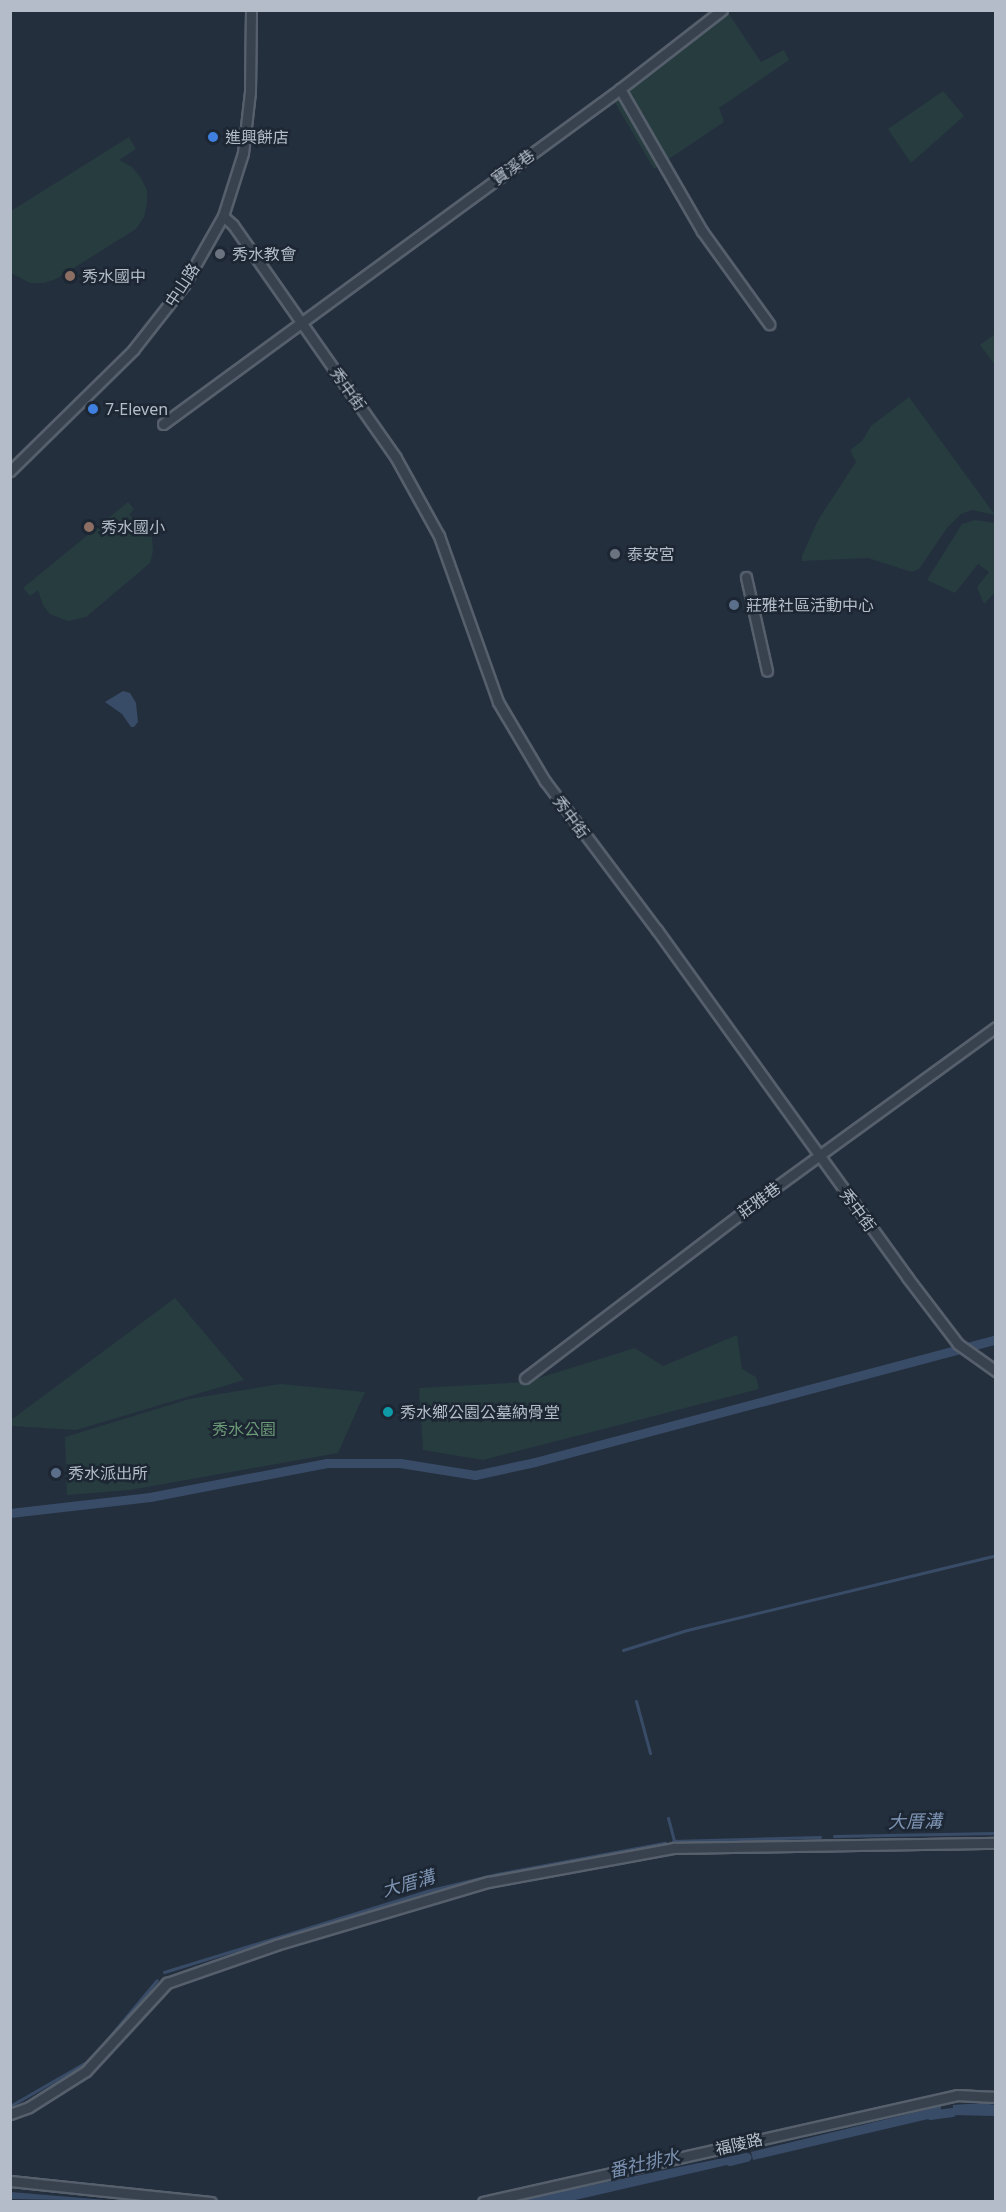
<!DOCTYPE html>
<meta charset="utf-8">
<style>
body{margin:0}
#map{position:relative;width:1006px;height:2212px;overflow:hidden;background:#242f3e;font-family:"Noto Sans","Noto Sans TC",sans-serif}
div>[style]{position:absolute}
.green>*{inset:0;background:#263c3f}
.water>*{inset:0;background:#394c67}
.stream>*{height:3px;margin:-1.5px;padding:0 1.5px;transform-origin:1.5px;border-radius:1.5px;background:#394c67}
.canal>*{height:9px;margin:-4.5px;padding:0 4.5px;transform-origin:4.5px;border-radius:4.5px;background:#394c67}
.roads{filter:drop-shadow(2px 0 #565f6c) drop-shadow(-2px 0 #565f6c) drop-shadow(0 2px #565f6c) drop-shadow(0 -2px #565f6c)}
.minor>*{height:9px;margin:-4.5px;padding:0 4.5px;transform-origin:4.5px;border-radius:4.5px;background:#38414e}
.dots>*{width:16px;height:16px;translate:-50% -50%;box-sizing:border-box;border:3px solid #1d2633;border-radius:50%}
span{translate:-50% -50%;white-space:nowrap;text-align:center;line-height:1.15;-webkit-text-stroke:5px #1d2633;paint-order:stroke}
.poi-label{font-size:16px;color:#b4bcc9}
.left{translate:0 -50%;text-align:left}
.street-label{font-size:16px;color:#b4bcc9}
.park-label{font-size:16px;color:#6b9a76}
.water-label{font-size:18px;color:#7c92b1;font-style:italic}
.frame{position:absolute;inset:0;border:12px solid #b4bcc9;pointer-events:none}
</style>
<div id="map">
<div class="green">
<div style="clip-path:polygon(723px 11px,727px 11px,761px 62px,784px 50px,789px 60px,719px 108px,724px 122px,654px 169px,611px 96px)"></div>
<div style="clip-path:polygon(943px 91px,964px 116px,911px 163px,888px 129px)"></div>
<div style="clip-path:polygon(129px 137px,136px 149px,119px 160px,132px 167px,141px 178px,147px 190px,147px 204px,144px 217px,136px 229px,56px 279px,44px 283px,30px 283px,11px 273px,11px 211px)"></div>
<div style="clip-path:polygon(995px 334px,995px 365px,980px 345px)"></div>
<div style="clip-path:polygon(909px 397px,995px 515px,972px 510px,961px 514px,947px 528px,919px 569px,912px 572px,868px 558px,802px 561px,802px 556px,818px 520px,856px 462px,850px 450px,862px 441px,871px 426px)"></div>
<div style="clip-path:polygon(128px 502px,134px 509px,129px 515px,141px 522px,152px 538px,153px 551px,150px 563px,86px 617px,68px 621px,50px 614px,43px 605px,38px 590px,30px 596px,23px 588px)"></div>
<div style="clip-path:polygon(975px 520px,995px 523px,995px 592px,984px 604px,977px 587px,989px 572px,978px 564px,955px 593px,927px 580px,962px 524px)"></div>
<div style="clip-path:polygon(175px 1298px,244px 1380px,76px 1430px,11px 1426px,11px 1420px)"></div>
<div style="clip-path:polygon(737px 1335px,742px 1369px,756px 1377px,759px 1389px,483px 1460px,423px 1450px,419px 1388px,526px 1382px,635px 1348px,663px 1366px)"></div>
<div style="clip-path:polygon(280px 1384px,365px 1392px,338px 1453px,130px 1490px,67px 1495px,65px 1437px,189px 1399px)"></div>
</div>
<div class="water">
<div style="clip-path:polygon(123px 691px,130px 693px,136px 703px,138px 722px,134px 727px,131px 727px,122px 714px,105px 702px)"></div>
<div style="clip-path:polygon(982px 2103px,995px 2105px,995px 2116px,953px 2115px,953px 2105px)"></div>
<div style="clip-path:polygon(941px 2106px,941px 2116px,753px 2160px,751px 2152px)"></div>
<div style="clip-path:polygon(738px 2155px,740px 2162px,571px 2201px,514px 2201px)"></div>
<div style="clip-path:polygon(10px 2192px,11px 2192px,118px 2201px,11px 2199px)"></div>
</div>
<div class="stream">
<div style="left:623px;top:1650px;width:67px;rotate:-17.4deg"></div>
<div style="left:687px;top:1630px;width:318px;rotate:-13.6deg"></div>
<div style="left:636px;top:1701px;width:54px;rotate:74.9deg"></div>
<div style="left:668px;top:1818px;width:24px;rotate:75deg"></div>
<div style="left:834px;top:1836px;width:162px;rotate:-1.1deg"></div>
<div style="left:673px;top:1841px;width:147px;rotate:-1.6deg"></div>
<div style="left:164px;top:1972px;width:279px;rotate:-17.1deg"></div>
<div style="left:431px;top:1890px;width:68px;rotate:-13.6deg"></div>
<div style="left:497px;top:1874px;width:171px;rotate:-10.5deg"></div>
<div style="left:10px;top:2106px;width:92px;rotate:-29.9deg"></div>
<div style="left:90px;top:2060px;width:104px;rotate:-50.1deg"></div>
</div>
<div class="canal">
<div style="left:10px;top:1513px;width:141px;rotate:-6.5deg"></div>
<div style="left:150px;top:1497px;width:180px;rotate:-10.9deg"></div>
<div style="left:327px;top:1463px;width:73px"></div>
<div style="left:400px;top:1463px;width:76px;rotate:9.1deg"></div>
<div style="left:475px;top:1475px;width:61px;rotate:-12.2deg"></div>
<div style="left:535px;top:1462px;width:477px;rotate:-14.9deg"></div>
<div style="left:930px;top:2115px;width:22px;rotate:-8deg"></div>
<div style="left:729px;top:2161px;width:18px;rotate:-13deg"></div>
</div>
<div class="roads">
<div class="minor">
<div style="left:620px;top:89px;width:164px;rotate:60deg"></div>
<div style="left:702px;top:231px;width:115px;rotate:54.2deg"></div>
<div style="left:223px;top:216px;width:13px;rotate:42deg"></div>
<div style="left:233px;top:225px;width:284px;rotate:55deg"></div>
<div style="left:396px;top:458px;width:89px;rotate:61.1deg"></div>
<div style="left:439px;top:536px;width:176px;rotate:70.4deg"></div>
<div style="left:498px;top:702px;width:92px;rotate:59.3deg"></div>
<div style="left:545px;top:781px;width:186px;rotate:53.1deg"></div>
<div style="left:657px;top:930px;width:428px;rotate:54.2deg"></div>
<div style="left:907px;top:1277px;width:84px;rotate:52.7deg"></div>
<div style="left:958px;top:1344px;width:47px;rotate:35.4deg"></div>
<div style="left:163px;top:424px;width:567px;rotate:-36.24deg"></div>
<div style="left:620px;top:89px;width:129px;rotate:-37.8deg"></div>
<div style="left:10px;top:471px;width:173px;rotate:-44.5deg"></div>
<div style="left:133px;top:350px;width:83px;rotate:-51.9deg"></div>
<div style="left:184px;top:285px;width:79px;rotate:-60.5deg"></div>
<div style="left:223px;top:216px;width:66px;rotate:-72.4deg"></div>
<div style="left:243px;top:153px;width:61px;rotate:-83.5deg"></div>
<div style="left:250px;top:92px;width:82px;rotate:-89.3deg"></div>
<div style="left:746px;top:577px;width:96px;rotate:77.4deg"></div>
<div style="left:525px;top:1378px;width:307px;rotate:-37.3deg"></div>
<div style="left:769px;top:1192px;width:281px;rotate:-36deg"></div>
<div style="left:10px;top:2114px;width:20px;rotate:-20deg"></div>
<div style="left:29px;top:2107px;width:67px;rotate:-32.3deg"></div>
<div style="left:86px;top:2071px;width:120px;rotate:-47.4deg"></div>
<div style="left:167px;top:1983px;width:115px;rotate:-19.2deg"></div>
<div style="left:276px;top:1945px;width:221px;rotate:-16.6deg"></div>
<div style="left:488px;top:1882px;width:189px;rotate:-10.4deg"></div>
<div style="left:674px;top:1848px;width:322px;rotate:-0.9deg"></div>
<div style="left:10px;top:2181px;width:202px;rotate:6deg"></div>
<div style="left:483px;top:2202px;width:486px;rotate:-12.7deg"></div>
<div style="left:957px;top:2095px;width:39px;rotate:3deg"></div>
</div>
</div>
<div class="dots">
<div style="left:213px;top:137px;background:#3f7fe0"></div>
<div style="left:220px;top:254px;background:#6b7280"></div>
<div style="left:70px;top:276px;background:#8d6e63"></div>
<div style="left:93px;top:409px;background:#3f7fe0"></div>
<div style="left:89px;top:527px;background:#8d6e63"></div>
<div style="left:615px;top:554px;background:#6b7280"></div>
<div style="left:734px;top:605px;background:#5c6f8a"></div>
<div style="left:388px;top:1412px;background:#0f9aa8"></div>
<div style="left:56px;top:1473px;background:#5c6f8a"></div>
</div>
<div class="poi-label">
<span class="left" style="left:225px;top:137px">進興餅店</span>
<span class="left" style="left:232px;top:254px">秀水教會</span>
<span class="left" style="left:82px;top:276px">秀水國中</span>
<span class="left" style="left:105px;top:409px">7-Eleven</span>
<span class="left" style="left:101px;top:527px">秀水國小</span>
<span class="left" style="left:627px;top:554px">泰安宮</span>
<span class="left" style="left:746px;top:605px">莊雅社區活動中心</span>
<span class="left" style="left:400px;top:1412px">秀水鄉公園公墓納骨堂</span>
<span class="left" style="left:68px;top:1473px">秀水派出所</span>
</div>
<div class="street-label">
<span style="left:513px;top:167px;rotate:-36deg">寶溪巷</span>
<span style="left:182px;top:285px;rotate:-57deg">中山路</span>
<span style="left:348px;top:389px;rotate:55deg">秀中街</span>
<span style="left:571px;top:817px;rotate:54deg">秀中街</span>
<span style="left:759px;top:1200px;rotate:-36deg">莊雅巷</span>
<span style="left:858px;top:1210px;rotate:54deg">秀中街</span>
<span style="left:739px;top:2144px;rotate:-13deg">福陵路</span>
</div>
<div class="park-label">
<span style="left:244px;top:1429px">秀水公園</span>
</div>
<div class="water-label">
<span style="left:915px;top:1821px;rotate:-1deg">大厝溝</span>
<span style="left:408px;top:1883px;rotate:-16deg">大厝溝</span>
<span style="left:644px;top:2163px;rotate:-13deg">番社排水</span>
</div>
<div class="frame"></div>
</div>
